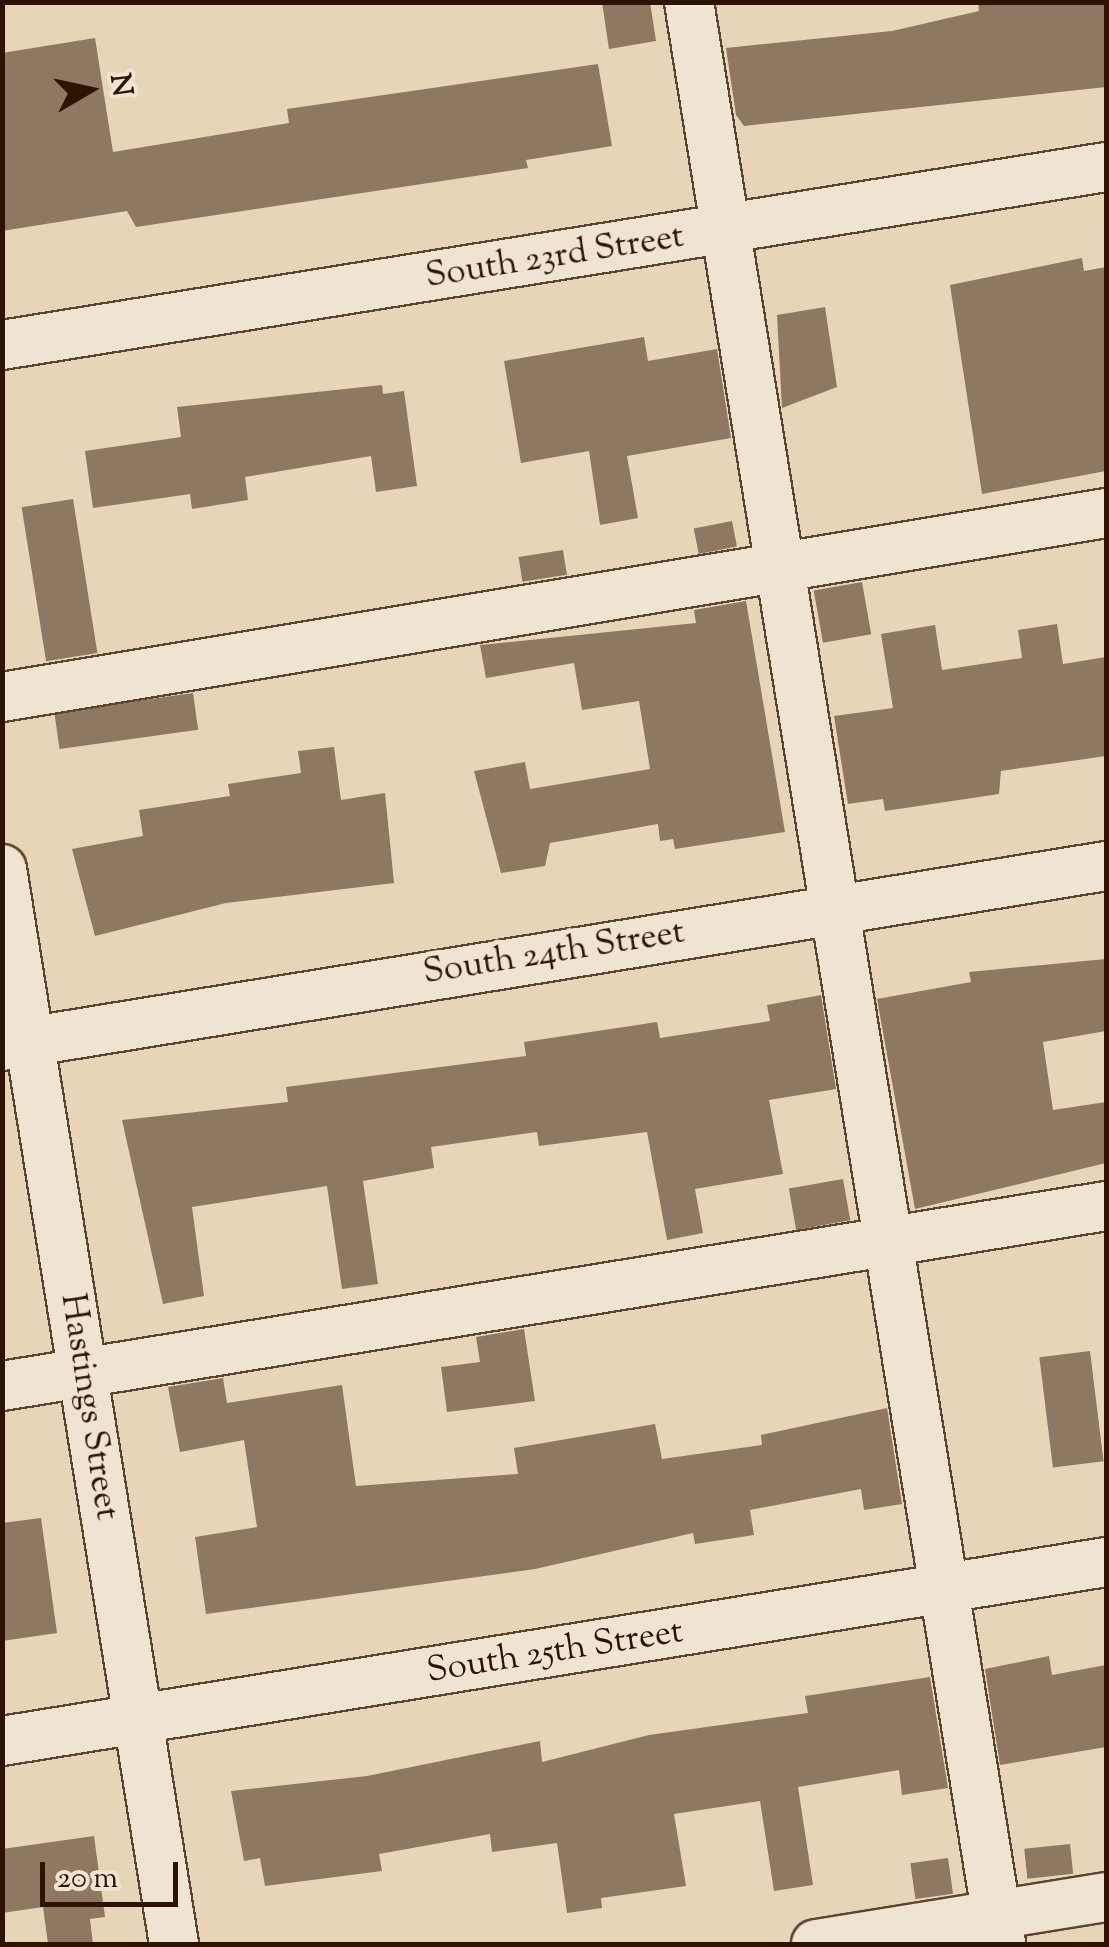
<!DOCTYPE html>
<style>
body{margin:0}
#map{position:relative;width:1109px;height:1947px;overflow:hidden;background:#e7d5b8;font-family:"Sorts Mill Goudy",serif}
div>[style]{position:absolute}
.building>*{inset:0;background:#8e7861;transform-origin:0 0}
.roads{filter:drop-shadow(2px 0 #5c4430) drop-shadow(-2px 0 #5c4430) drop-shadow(0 2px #5c4430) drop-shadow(0 -2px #5c4430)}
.minor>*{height:48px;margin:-24px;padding:0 24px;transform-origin:24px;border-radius:24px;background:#efe4d1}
span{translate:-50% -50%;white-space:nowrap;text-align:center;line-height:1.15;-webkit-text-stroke:10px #efe4d1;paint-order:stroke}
.street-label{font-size:35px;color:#2e1302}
.frame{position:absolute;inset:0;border:5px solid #2e1302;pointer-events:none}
.north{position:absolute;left:40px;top:40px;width:100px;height:100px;-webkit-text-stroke:8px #efe4d1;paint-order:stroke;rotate:81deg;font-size:28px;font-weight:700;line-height:40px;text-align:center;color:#2e1302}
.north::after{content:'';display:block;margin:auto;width:35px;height:45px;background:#2e1302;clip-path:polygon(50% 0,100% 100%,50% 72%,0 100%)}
.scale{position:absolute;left:40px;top:1862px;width:138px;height:45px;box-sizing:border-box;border:5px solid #2e1302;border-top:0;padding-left:12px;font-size:30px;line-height:35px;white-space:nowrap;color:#2e1302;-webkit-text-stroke:8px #efe4d1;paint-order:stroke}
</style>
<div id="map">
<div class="building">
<div style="clip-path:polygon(602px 2px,650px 2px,656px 41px,609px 49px)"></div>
<div style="clip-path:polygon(978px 2px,1106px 2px,1106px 87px,744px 126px,736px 115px,726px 48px,892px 31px,979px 11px)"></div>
<div style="clip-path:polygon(95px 38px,113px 152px,289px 123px,287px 109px,598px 64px,612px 146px,526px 160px,528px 168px,136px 227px,127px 211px,2px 231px,2px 53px)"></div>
<div style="clip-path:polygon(1082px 258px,1084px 271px,1106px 267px,1106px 471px,982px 494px,950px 285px)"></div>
<div style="clip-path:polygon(825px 307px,837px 387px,782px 408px,777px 315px)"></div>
<div style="clip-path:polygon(644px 337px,648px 361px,717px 349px,731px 438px,627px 456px,638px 518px,600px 525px,589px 451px,521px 463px,504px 361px)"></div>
<div style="clip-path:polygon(382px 385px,383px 394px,404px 391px,417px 486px,376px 492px,371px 456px,245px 477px,248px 500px,192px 509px,190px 494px,93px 508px,85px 451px,181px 437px,177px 407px)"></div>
<div style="left:73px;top:499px;width:156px;height:52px;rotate:81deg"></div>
<div style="left:732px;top:521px;width:26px;height:39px;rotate:79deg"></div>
<div style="left:563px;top:550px;width:25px;height:45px;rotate:81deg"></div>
<div style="left:862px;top:582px;width:53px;height:49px;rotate:80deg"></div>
<div style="clip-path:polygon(746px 601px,785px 832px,675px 849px,673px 839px,660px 841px,658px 824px,550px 843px,545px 866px,501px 873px,474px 771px,525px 762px,530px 789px,650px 769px,639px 701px,582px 710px,574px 663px,486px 678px,480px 645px,696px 623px,694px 610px)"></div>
<div style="clip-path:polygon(1057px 624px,1063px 664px,1106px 657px,1106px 756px,1001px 771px,999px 794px,885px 811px,883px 799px,848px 804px,834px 716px,893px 708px,881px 634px,935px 625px,942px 670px,1022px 658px,1018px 630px)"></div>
<div style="left:193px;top:693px;width:37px;height:140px;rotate:82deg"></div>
<div style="clip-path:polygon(334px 747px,341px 800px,385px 793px,394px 883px,226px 903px,95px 936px,72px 849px,143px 836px,139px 810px,230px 796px,228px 784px,301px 773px,298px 751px)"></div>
<div style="clip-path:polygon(1106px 959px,1106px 1031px,1043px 1042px,1053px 1110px,1106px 1102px,1106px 1163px,915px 1209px,877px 999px,971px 982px,969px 972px)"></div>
<div style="clip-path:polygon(821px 995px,836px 1089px,769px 1100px,783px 1174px,695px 1189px,703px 1233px,667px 1240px,647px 1132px,539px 1146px,537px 1132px,431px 1147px,434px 1168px,363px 1181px,378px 1284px,342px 1289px,327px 1186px,192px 1207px,204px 1296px,163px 1304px,122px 1120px,288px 1102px,286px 1087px,526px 1056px,524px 1042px,657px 1022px,660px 1038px,770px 1021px,767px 1005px)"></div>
<div style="left:843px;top:1179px;width:42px;height:55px;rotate:80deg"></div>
<div style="clip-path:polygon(524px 1329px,535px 1401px,447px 1412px,441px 1367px,480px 1362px,476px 1337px)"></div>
<div style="left:1090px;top:1351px;width:111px;height:51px;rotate:83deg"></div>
<div style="clip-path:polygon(223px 1378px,227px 1403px,342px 1385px,356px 1486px,518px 1474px,514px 1448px,655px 1424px,662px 1459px,762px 1445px,761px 1435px,887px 1408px,902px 1504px,864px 1510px,861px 1489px,750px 1510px,754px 1535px,695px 1544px,693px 1533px,535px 1569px,206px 1614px,195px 1537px,257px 1527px,244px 1440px,180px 1452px,168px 1387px)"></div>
<div style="clip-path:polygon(41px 1518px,57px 1633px,2px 1641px,2px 1523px)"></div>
<div style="clip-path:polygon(1049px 1656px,1052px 1675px,1106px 1665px,1106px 1747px,1000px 1765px,985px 1669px)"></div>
<div style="clip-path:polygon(930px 1677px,948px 1788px,902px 1795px,899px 1770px,798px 1787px,813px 1885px,774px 1891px,760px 1801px,674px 1814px,686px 1886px,601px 1898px,602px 1908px,567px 1913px,557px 1843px,492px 1852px,490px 1834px,379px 1854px,382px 1871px,265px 1886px,260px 1858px,244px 1861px,231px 1791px,367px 1776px,540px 1741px,542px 1762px,649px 1735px,808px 1713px,805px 1696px)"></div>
<div style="clip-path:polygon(94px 1836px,105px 1917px,90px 1919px,93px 1944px,48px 1944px,43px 1907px,2px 1913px,2px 1849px)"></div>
<div style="left:1070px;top:1844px;width:30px;height:46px;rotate:84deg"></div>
<div style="left:948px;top:1858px;width:36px;height:38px;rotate:82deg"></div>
</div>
<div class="roads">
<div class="minor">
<div style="left:689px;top:2px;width:1967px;rotate:80.87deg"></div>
<div style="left:2px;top:345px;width:1118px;rotate:-9.16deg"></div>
<div style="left:2px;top:697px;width:1119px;rotate:-9.46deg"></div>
<div style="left:2px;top:869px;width:1089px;rotate:80.91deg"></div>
<div style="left:2px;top:1046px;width:1119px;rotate:-9.26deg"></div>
<div style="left:2px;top:1386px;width:1119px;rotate:-9.26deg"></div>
<div style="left:2px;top:1741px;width:1118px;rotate:-9.21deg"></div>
<div style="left:816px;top:1944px;width:294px;rotate:-9.2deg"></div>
</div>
</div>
<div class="street-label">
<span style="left:555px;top:258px;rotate:-9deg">South 23rd Street</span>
<span style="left:554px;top:954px;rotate:-9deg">South 24th Street</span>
<span style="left:88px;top:1407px;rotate:81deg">Hastings Street</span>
<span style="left:555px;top:1653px;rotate:-9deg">South 25th Street</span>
</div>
<div class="frame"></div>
<div class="north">N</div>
<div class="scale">20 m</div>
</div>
